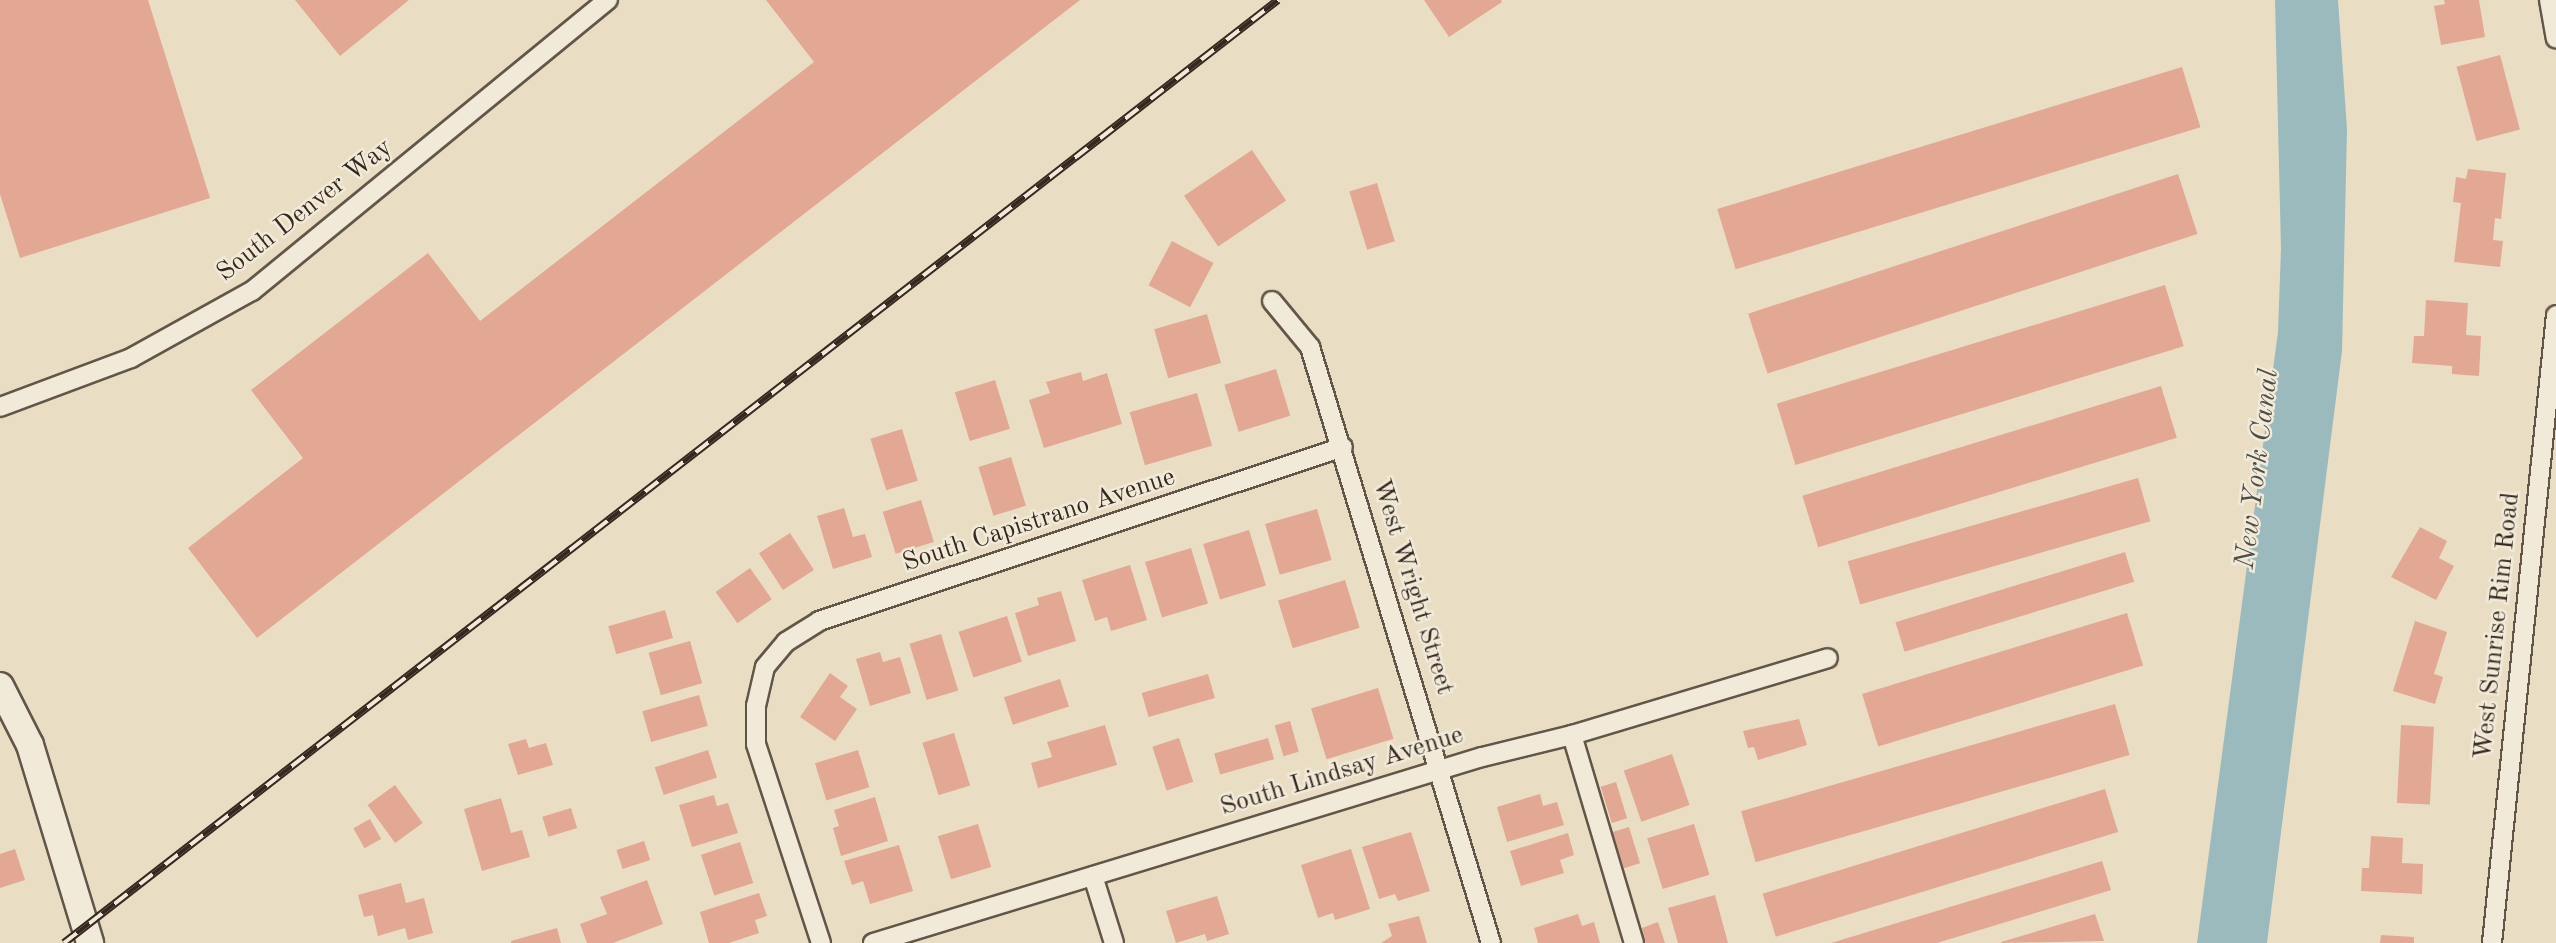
<!DOCTYPE html>
<style>
body{margin:0}
#map{position:relative;width:2556px;height:943px;overflow:hidden;background:#e9dec4;font-family:"Old Standard TT",serif}
div>[style]{position:absolute}
.water>*{inset:0;background:#9ababd}
.building>*{inset:0;background:#e2a893;transform-origin:0 0}
.roads{filter:drop-shadow(2px 0 #635648) drop-shadow(-2px 0 #635648) drop-shadow(0 2px #635648) drop-shadow(0 -2px #635648)}
.street>*{height:18px;margin:-9px;padding:0 9px;transform-origin:9px;border-radius:9px;background:#f1ead9}
.secondary>*{height:26px;margin:-13px;padding:0 13px;transform-origin:13px;border-radius:13px;background:#f1ead9}
.rail>*{height:8px;margin-top:-4px;transform-origin:0;background:repeating-linear-gradient(90deg,#f1ead9 0 16px,#36281f 0 32px);box-sizing:border-box;border-block:2px solid #36281f}
span{translate:-50% -50%;white-space:nowrap;text-align:center;line-height:1.15;-webkit-text-stroke:5px #f1ead9;paint-order:stroke}
.street-label{font-size:26px;color:#36281f}
.water-label{font-size:28px;color:#4f4c46;font-style:italic}
</style>
<div id="map">
<div class="water">
<div style="clip-path:polygon(2275px 0,2338px 0,2347px 129px,2342px 351px,2267px 943px,2197px 943px,2278px 332px,2281px 249px)"></div>
</div>
<div class="building">
<div style="clip-path:polygon(0 0,148px 0,210px 198px,20px 258px,0 194px)"></div>
<div style="clip-path:polygon(295px 0,409px 0,340px 56px)"></div>
<div style="clip-path:polygon(766px 0,1080px 0,257px 638px,188px 548px,303px 458px,251px 390px,428px 253px,480px 321px,814px 62px)"></div>
<div style="clip-path:polygon(1424px 0,1501px 0,1502px 2px,1449px 37px)"></div>
<div style="clip-path:polygon(2444px 0,2479px 0,2485px 37px,2441px 45px,2434px 6px,2445px 4px)"></div>
<div style="left:2500px;top:55px;width:77px;height:45px;rotate:75deg"></div>
<div style="left:2182px;top:67px;width:63px;height:486px;rotate:73deg"></div>
<div style="left:1252px;top:150px;width:61px;height:82px;rotate:56deg"></div>
<div style="clip-path:polygon(2468px 169px,2506px 173px,2501px 219px,2495px 218px,2493px 240px,2503px 241px,2500px 267px,2454px 262px,2461px 203px,2453px 202px,2456px 177px,2466px 179px)"></div>
<div style="left:2178px;top:174px;width:63px;height:452px;rotate:72deg"></div>
<div style="left:1377px;top:183px;width:61px;height:29px;rotate:73deg"></div>
<div style="left:1172px;top:241px;width:47px;height:50px;rotate:28deg"></div>
<div style="left:2165px;top:285px;width:64px;height:406px;rotate:73deg"></div>
<div style="clip-path:polygon(2426px 300px,2468px 303px,2466px 335px,2481px 336px,2479px 376px,2452px 374px,2452px 366px,2412px 363px,2414px 336px,2424px 336px)"></div>
<div style="left:1207px;top:314px;width:51px;height:55px;rotate:74deg"></div>
<div style="left:1276px;top:369px;width:49px;height:54px;rotate:73deg"></div>
<div style="clip-path:polygon(1081px 372px,1083px 381px,1107px 373px,1122px 424px,1044px 448px,1029px 400px,1050px 393px,1046px 382px)"></div>
<div style="left:995px;top:380px;width:51px;height:42px;rotate:73deg"></div>
<div style="left:2161px;top:386px;width:54px;height:375px;rotate:73deg"></div>
<div style="left:1197px;top:393px;width:55px;height:70px;rotate:74deg"></div>
<div style="left:902px;top:429px;width:54px;height:33px;rotate:73deg"></div>
<div style="left:1011px;top:457px;width:51px;height:34px;rotate:73deg"></div>
<div style="left:2138px;top:478px;width:45px;height:302px;rotate:74deg"></div>
<div style="left:921px;top:500px;width:44px;height:40px;rotate:73deg"></div>
<div style="clip-path:polygon(844px 508px,853px 537px,865px 534px,872px 557px,833px 569px,817px 516px)"></div>
<div style="left:1317px;top:509px;width:53px;height:54px;rotate:74deg"></div>
<div style="clip-path:polygon(2420px 527px,2447px 541px,2439px 558px,2454px 566px,2436px 600px,2391px 577px)"></div>
<div style="left:1249px;top:530px;width:58px;height:48px;rotate:73deg"></div>
<div style="left:790px;top:533px;width:44px;height:37px;rotate:57deg"></div>
<div style="left:1191px;top:548px;width:58px;height:48px;rotate:73deg"></div>
<div style="left:2125px;top:552px;width:31px;height:240px;rotate:73deg"></div>
<div style="clip-path:polygon(1130px 565px,1147px 620px,1111px 631px,1107px 617px,1095px 621px,1082px 580px)"></div>
<div style="left:750px;top:568px;width:38px;height:42px;rotate:55deg"></div>
<div style="left:1345px;top:580px;width:50px;height:70px;rotate:73deg"></div>
<div style="clip-path:polygon(1061px 591px,1076px 641px,1028px 656px,1015px 613px,1039px 605px,1037px 598px)"></div>
<div style="left:665px;top:610px;width:29px;height:59px;rotate:74deg"></div>
<div style="left:2127px;top:613px;width:55px;height:277px;rotate:73deg"></div>
<div style="left:1007px;top:616px;width:48px;height:51px;rotate:72deg"></div>
<div style="clip-path:polygon(2415px 621px,2447px 632px,2434px 674px,2443px 677px,2435px 704px,2393px 691px)"></div>
<div style="left:941px;top:634px;width:59px;height:33px;rotate:73deg"></div>
<div style="left:690px;top:641px;width:44px;height:43px;rotate:74deg"></div>
<div style="clip-path:polygon(880px 652px,883px 662px,900px 657px,911px 693px,870px 706px,856px 659px)"></div>
<div style="clip-path:polygon(830px 673px,848px 686px,840px 697px,857px 709px,835px 741px,800px 717px)"></div>
<div style="left:1208px;top:674px;width:25px;height:69px;rotate:74deg"></div>
<div style="left:1060px;top:679px;width:29px;height:59px;rotate:72deg"></div>
<div style="left:1378px;top:688px;width:53px;height:70px;rotate:73deg"></div>
<div style="left:699px;top:695px;width:32px;height:59px;rotate:74deg"></div>
<div style="left:2115px;top:704px;width:53px;height:389px;rotate:74deg"></div>
<div style="clip-path:polygon(1799px 719px,1807px 745px,1758px 760px,1754px 747px,1748px 748px,1743px 731px)"></div>
<div style="left:1290px;top:721px;width:32px;height:16px;rotate:74deg"></div>
<div style="clip-path:polygon(1105px 725px,1117px 765px,1038px 788px,1031px 763px,1052px 757px,1047px 742px)"></div>
<div style="left:2401px;top:725px;width:33px;height:78px;rotate:3deg"></div>
<div style="left:954px;top:733px;width:55px;height:33px;rotate:73deg"></div>
<div style="left:1179px;top:738px;width:46px;height:28px;rotate:72deg"></div>
<div style="left:1268px;top:738px;width:22px;height:56px;rotate:74deg"></div>
<div style="clip-path:polygon(526px 739px,529px 748px,546px 743px,553px 765px,518px 775px,508px 744px)"></div>
<div style="left:708px;top:750px;width:29px;height:56px;rotate:72deg"></div>
<div style="left:858px;top:750px;width:39px;height:45px;rotate:73deg"></div>
<div style="left:1672px;top:754px;width:54px;height:51px;rotate:71deg"></div>
<div style="left:1616px;top:782px;width:38px;height:16px;rotate:73deg"></div>
<div style="left:395px;top:785px;width:47px;height:34px;rotate:54deg"></div>
<div style="left:2105px;top:789px;width:45px;height:358px;rotate:73deg"></div>
<div style="clip-path:polygon(1540px 794px,1543px 806px,1557px 802px,1564px 825px,1507px 842px,1497px 807px)"></div>
<div style="clip-path:polygon(714px 795px,717px 806px,728px 803px,738px 833px,692px 847px,679px 805px)"></div>
<div style="clip-path:polygon(875px 797px,888px 841px,841px 856px,833px 828px,839px 826px,834px 810px)"></div>
<div style="clip-path:polygon(501px 798px,511px 833px,522px 830px,530px 857px,482px 871px,464px 809px)"></div>
<div style="left:571px;top:808px;width:21px;height:30px;rotate:73deg"></div>
<div style="left:370px;top:819px;width:23px;height:19px;rotate:61deg"></div>
<div style="left:978px;top:824px;width:45px;height:42px;rotate:73deg"></div>
<div style="left:1694px;top:824px;width:53px;height:49px;rotate:73deg"></div>
<div style="left:1629px;top:827px;width:38px;height:17px;rotate:73deg"></div>
<div style="clip-path:polygon(1411px 832px,1430px 891px,1398px 901px,1395px 894px,1379px 899px,1362px 847px)"></div>
<div style="clip-path:polygon(1568px 833px,1574px 855px,1560px 860px,1564px 873px,1521px 886px,1510px 851px)"></div>
<div style="clip-path:polygon(2371px 836px,2403px 838px,2402px 863px,2423px 864px,2422px 894px,2361px 891px,2362px 868px,2369px 868px)"></div>
<div style="left:644px;top:841px;width:20px;height:29px;rotate:72deg"></div>
<div style="left:740px;top:842px;width:43px;height:41px;rotate:72deg"></div>
<div style="clip-path:polygon(899px 845px,913px 891px,870px 904px,863px 881px,852px 885px,844px 861px)"></div>
<div style="clip-path:polygon(15px 849px,25px 880px,0 888px,0 854px)"></div>
<div style="clip-path:polygon(1351px 849px,1370px 909px,1335px 920px,1333px 913px,1318px 918px,1301px 865px)"></div>
<div style="clip-path:polygon(2102px 861px,2111px 890px,1937px 943px,1831px 943px)"></div>
<div style="clip-path:polygon(647px 880px,663px 924px,613px 943px,587px 943px,580px 924px,607px 914px,600px 897px)"></div>
<div style="clip-path:polygon(401px 883px,406px 903px,424px 898px,433px 933px,408px 940px,405px 928px,378px 936px,373px 915px,364px 917px,358px 895px)"></div>
<div style="clip-path:polygon(759px 893px,767px 916px,755px 920px,759px 933px,729px 943px,709px 943px,700px 912px)"></div>
<div style="clip-path:polygon(1715px 895px,1728px 943px,1678px 943px,1668px 908px)"></div>
<div style="clip-path:polygon(1217px 896px,1229px 934px,1207px 941px,1205px 934px,1176px 943px,1166px 911px)"></div>
<div style="clip-path:polygon(1578px 914px,1582px 926px,1594px 922px,1600px 943px,1538px 943px,1534px 928px)"></div>
<div style="clip-path:polygon(2095px 914px,2104px 941px,2002px 943px,2001px 942px)"></div>
<div style="clip-path:polygon(1419px 916px,1427px 943px,1381px 943px,1392px 936px,1388px 924px)"></div>
<div style="clip-path:polygon(1658px 922px,1665px 943px,1646px 943px,1642px 928px)"></div>
<div style="clip-path:polygon(557px 928px,561px 943px,511px 943px,511px 941px)"></div>
<div style="clip-path:polygon(2381px 935px,2414px 937px,2414px 943px,2380px 943px)"></div>
</div>
<div class="roads">
<div class="street">
<div style="left:2549px;top:0;width:39px;rotate:80deg"></div>
<div style="left:1272px;top:301px;width:60px;rotate:50.4deg"></div>
<div style="left:1310px;top:347px;width:623px;rotate:73.11deg"></div>
<div style="left:0;top:407px;width:140px;rotate:-20.5deg"></div>
<div style="left:131px;top:358px;width:138px;rotate:-29deg"></div>
<div style="left:252px;top:291px;width:460px;rotate:-39.3deg"></div>
<div style="left:1572px;top:735px;width:217px;rotate:73.4deg"></div>
<div style="left:1093px;top:876px;width:70px;rotate:72.6deg"></div>
<div style="left:821px;top:943px;width:209px;rotate:-108.1deg"></div>
<div style="left:756px;top:744px;width:38px;rotate:-90deg"></div>
<div style="left:756px;top:706px;width:40px;rotate:-77deg"></div>
<div style="left:765px;top:667px;width:33px;rotate:-50deg"></div>
<div style="left:786px;top:642px;width:39px;rotate:-32deg"></div>
<div style="left:819px;top:621px;width:552px;rotate:-18.37deg"></div>
<div style="left:873px;top:943px;width:637px;rotate:-16.98deg"></div>
<div style="left:1482px;top:757px;width:93px;rotate:-13.7deg"></div>
<div style="left:1572px;top:735px;width:267px;rotate:-16.7deg"></div>
<div style="left:2492px;top:943px;width:631px;rotate:-84.18deg"></div>
</div>
<div class="secondary">
<div style="left:0;top:686px;width:66px;rotate:63deg"></div>
<div style="left:30px;top:745px;width:207px;rotate:73.1deg"></div>
</div>
</div>
<div class="rail">
<div style="left:64px;top:943px;width:1537px;rotate:-37.84deg"></div>
</div>
<div class="street-label">
<span style="left:305px;top:211px;rotate:-38deg">South Denver Way</span>
<span style="left:1039px;top:521px;rotate:-18deg">South Capistrano Avenue</span>
<span style="left:1412px;top:587px;rotate:73deg">West Wright Street</span>
<span style="left:2498px;top:626px;rotate:-84deg">West Sunrise Rim Road</span>
<span style="left:1342px;top:772px;rotate:-17deg">South Lindsay Avenue</span>
</div>
<div class="water-label">
<span style="left:2258px;top:469px;rotate:-83deg">New York Canal</span>
</div>
</div>
